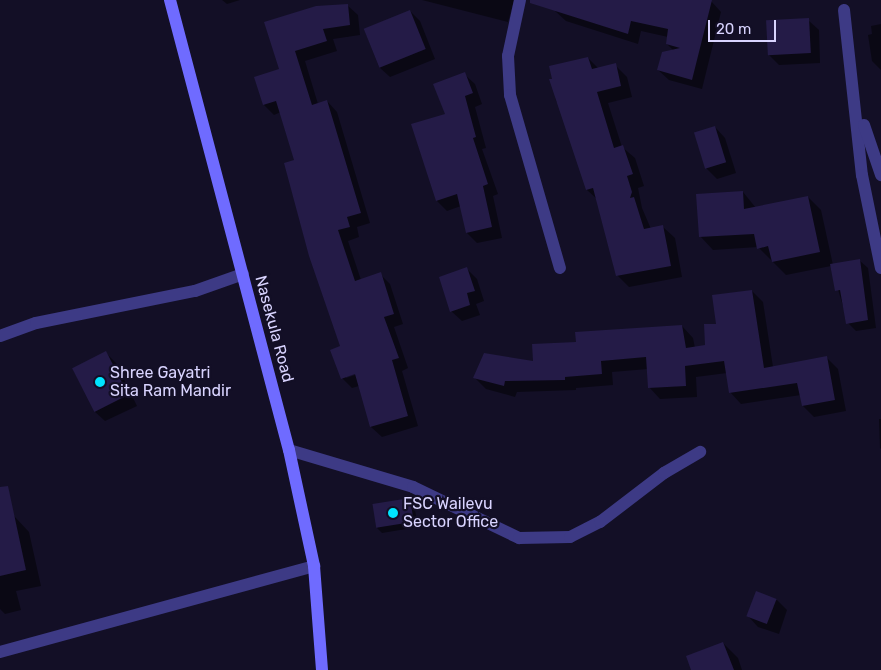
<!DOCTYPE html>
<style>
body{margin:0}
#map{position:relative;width:881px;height:670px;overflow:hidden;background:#130f26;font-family:Rubik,sans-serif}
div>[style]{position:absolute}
.shadow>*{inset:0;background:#0007}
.building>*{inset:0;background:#241b47;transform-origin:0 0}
.lane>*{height:12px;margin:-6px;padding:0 6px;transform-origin:6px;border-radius:6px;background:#3d3a85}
.street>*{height:12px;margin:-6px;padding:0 6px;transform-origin:6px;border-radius:6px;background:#3d3a85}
.secondary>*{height:12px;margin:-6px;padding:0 6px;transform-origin:6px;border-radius:6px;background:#6f6bff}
.dots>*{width:14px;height:14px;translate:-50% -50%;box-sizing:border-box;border:2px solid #130f26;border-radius:50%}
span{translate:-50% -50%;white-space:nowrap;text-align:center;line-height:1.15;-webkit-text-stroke:4.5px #130f26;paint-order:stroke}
.street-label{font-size:16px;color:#d9d4ff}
.poi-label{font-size:16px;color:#d9d4ff}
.left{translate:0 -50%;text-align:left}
.scale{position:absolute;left:708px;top:20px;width:68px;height:22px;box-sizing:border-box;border:2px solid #d9d4ff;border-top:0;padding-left:6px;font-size:15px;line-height:18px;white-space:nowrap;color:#d9d4ff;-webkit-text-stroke:4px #130f26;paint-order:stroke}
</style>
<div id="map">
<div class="shadow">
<div style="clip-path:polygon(222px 0,240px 0,227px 4px)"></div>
<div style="clip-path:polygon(422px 0,514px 0,508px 22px)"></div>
<div style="clip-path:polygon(559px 0,711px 1px,721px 12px,702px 89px,669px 80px,658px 70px,674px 51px,667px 44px,668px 37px,641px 31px,638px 44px,566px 21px,555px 11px)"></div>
<div style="clip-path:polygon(evenodd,347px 5px,358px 15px,360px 35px,333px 39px,337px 51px,305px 61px,318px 104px,327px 101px,337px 112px,370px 223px,357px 227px,359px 237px,348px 241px,361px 280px,380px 274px,390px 284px,403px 324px,394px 327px,408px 368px,402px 371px,418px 426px,382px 437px,371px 427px,359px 386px,352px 388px,342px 378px,342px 347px,296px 161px,281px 112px,274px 115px,264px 105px,281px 69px,266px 23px,347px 5px,360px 371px,361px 373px,346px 378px,346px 376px,360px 371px)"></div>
<div style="clip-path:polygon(410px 11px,420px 21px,435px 59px,390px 77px,379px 67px,364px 29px)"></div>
<div style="clip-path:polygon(808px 20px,819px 30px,820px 63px,779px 65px,769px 55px)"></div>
<div style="clip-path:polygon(881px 24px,881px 70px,872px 61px,868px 35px,872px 34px,871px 26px)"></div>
<div style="clip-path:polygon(588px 58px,599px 69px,615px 65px,627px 77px,632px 97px,608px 103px,622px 147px,635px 158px,644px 186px,638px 188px,642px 208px,651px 229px,663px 227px,675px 238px,682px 277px,629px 287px,617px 275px,598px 200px,587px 190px,561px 107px,556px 101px,551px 67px)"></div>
<div style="clip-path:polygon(464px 74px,475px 84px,482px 104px,475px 107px,486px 148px,482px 149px,498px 194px,493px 196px,502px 238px,477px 243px,467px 233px,461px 206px,447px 211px,437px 201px,413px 125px,446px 115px)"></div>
<div style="clip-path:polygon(715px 127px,725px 138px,736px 173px,717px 179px,706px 168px)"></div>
<div style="clip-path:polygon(743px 192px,756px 208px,808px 197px,821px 210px,833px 265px,859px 260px,868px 268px,876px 328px,856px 331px,848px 323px,831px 266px,786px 275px,758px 247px,713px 250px,700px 236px)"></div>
<div style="clip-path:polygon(467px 269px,477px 279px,484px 301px,476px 304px,480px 315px,462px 321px,451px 311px)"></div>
<div style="clip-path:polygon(752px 291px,763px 302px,773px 367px,827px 358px,838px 369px,846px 411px,814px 417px,803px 406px,801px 395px,741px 404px,730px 392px,727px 373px,696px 377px,697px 397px,660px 399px,649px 387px,648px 369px,612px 372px,613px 385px,576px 388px,576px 390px,517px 392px,515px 397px,486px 389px,475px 378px,534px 363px,577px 344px,682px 326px,693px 338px,695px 348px,707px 347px,717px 325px)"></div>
<div style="clip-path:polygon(106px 353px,116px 363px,137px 406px,105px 421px,94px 411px)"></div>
<div style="clip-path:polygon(879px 419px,881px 419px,881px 449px,880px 448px)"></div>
<div style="clip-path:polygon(409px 499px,414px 504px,418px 527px,382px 533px,377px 528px)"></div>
<div style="clip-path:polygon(14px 516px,29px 532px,41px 586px,16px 591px,21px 610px,5px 614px,0 609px,0 519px)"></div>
<div style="clip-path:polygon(777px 600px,787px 610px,779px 634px,758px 627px,748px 616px)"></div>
<div style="clip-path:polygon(723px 643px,738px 658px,742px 670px,693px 670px)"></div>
</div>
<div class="building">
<div style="clip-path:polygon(530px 0,712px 0,692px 80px,657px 70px,662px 52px,680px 48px,666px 44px,668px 29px,631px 21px,628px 34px,530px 3px)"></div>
<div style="clip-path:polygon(348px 4px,350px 25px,323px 29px,327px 41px,295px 51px,312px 105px,327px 100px,361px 213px,347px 217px,350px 227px,338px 230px,355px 281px,381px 272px,394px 314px,384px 317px,399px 358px,392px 360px,408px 416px,370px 427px,355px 374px,341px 379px,330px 350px,340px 346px,309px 256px,284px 163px,294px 160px,276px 101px,263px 105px,254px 77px,279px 69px,264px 22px,316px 6px)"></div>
<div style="left:410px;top:10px;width:42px;height:50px;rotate:68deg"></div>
<div style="left:809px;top:18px;width:35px;height:43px;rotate:87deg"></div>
<div style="clip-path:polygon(588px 57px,592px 69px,616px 63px,621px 86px,597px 92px,614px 148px,623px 145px,633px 174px,627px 176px,632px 192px,630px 198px,634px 197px,644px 229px,663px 225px,671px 266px,616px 276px,593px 188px,586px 190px,549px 79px,552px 79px,549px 66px)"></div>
<div style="clip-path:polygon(465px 72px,473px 93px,465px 96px,476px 137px,473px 138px,488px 184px,483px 186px,492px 227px,466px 233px,457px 194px,436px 201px,411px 124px,445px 114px,433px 84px)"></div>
<div style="left:715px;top:126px;width:38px;height:22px;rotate:73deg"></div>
<div style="clip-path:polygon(743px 191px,744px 209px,808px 196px,820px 252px,772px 262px,768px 246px,757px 249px,754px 234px,699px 237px,696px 194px)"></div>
<div style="clip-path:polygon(860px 259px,868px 320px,846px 324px,840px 290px,835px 291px,830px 264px)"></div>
<div style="clip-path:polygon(467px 267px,475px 291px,467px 293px,470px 305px,450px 312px,439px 277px)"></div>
<div style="clip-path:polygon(752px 290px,764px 368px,827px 356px,835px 400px,802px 406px,797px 383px,729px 393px,724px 361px,685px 366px,686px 386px,648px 388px,646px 357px,601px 361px,602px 374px,565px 377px,565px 380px,505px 381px,504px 386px,473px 378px,484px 353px,533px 361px,532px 344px,576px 342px,575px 332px,682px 325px,686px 348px,705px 345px,704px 324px,716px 324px,712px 295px)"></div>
<div style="left:106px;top:351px;width:49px;height:38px;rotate:63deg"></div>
<div style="clip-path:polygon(8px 486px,26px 570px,0 576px,0 487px)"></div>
<div style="left:410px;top:498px;width:24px;height:38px;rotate:81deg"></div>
<div style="left:756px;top:591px;width:22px;height:27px;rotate:21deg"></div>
<div style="clip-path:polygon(723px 642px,734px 670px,691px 670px,686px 656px)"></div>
</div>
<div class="lane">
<div style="left:844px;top:10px;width:166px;rotate:83.8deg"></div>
<div style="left:862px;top:175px;width:95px;rotate:78.5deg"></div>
<div style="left:864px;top:125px;width:53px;rotate:71.2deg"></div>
<div style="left:289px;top:450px;width:129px;rotate:16.6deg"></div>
<div style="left:413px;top:487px;width:118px;rotate:25.7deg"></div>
<div style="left:519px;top:538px;width:51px;rotate:-1.1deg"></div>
<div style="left:570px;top:537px;width:34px;rotate:-27deg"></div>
<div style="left:600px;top:522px;width:81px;rotate:-37.4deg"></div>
<div style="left:664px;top:473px;width:42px;rotate:-30.3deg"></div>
</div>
<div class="street">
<div style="left:520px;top:0;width:57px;rotate:102.1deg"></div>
<div style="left:508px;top:56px;width:39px;rotate:87deg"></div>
<div style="left:510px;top:95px;width:180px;rotate:73.9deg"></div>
<div style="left:0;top:336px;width:38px;rotate:-20deg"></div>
<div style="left:36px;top:323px;width:162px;rotate:-11.4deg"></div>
<div style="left:195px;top:291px;width:51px;rotate:-19.5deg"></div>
<div style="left:0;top:652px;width:326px;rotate:-15.3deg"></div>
</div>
<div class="secondary">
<div style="left:170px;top:0;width:465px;rotate:75.2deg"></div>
<div style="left:289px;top:450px;width:119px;rotate:77.8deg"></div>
<div style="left:314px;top:566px;width:104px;rotate:85.6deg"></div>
</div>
<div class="dots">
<div style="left:100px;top:382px;background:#00e5ff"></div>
<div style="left:393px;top:513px;background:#00e5ff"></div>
</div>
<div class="street-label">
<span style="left:274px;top:329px;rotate:75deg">Nasekula Road</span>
</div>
<div class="poi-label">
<span class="left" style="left:110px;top:382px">Shree Gayatri<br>Sita Ram Mandir</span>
<span class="left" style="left:403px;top:513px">FSC Wailevu<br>Sector Office</span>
</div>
<div class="scale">20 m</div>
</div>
